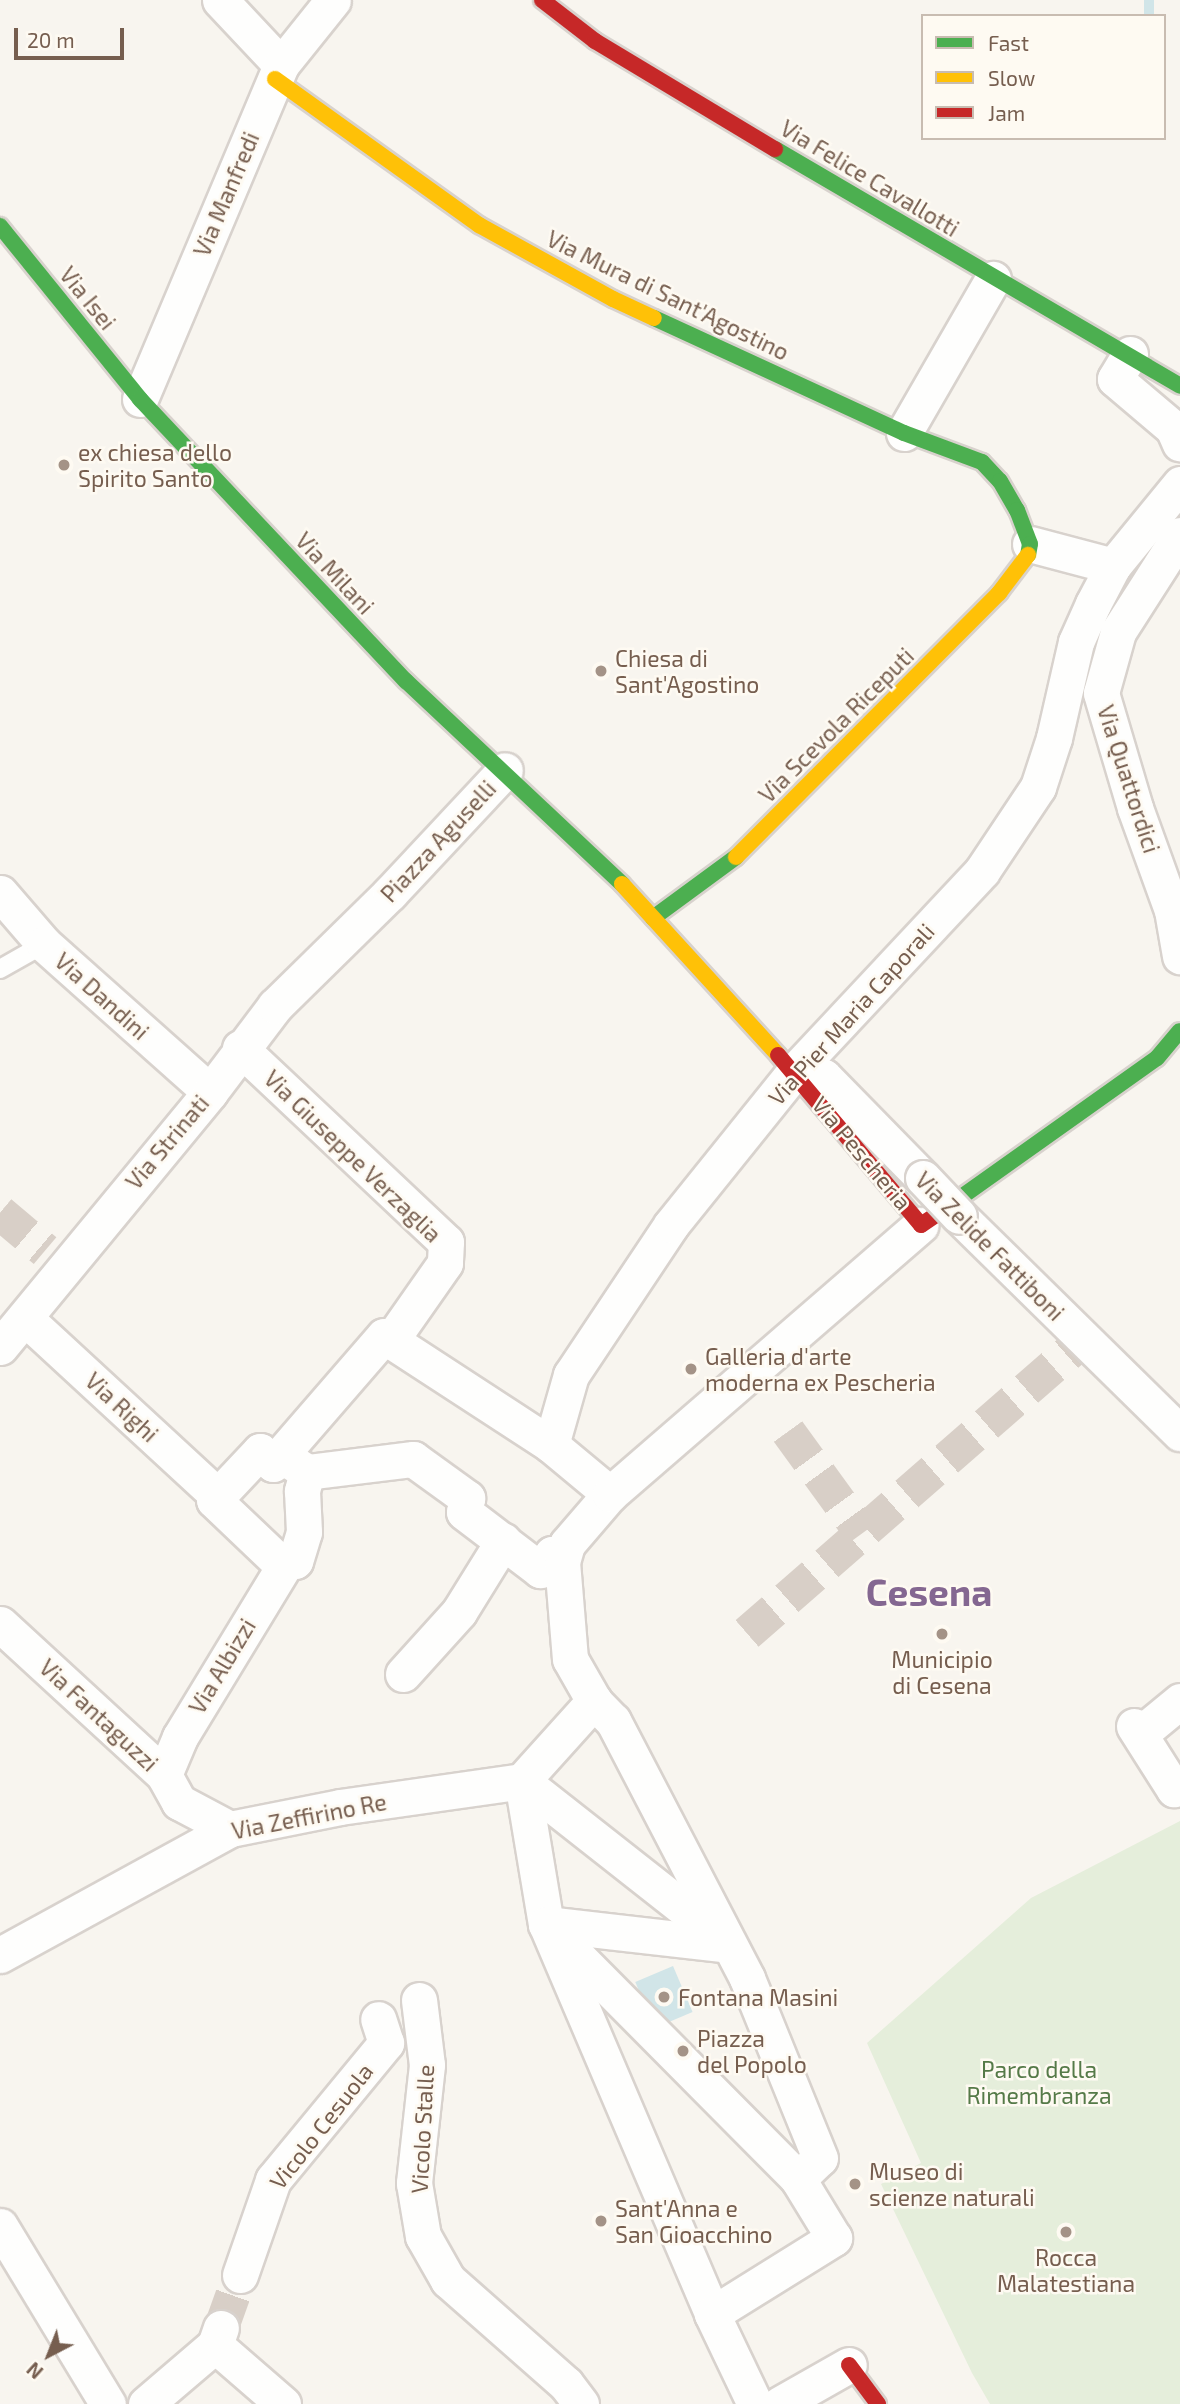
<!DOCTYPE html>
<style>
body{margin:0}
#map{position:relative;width:1180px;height:2404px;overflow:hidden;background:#f8f5ef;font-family:"Exo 2",sans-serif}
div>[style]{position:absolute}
.green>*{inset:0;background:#e5eedb}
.water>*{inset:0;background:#d1e5e8;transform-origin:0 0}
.stream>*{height:10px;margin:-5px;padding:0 5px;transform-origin:5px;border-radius:5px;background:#d1e5e8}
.street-tunnel>*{height:35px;margin-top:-17.5px;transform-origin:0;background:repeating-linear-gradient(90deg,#d8cfc7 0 35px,transparent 0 53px)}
.roads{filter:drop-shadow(2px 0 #d8d2cd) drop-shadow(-2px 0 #d8d2cd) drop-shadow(0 2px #d8d2cd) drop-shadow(0 -2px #d8d2cd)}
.lane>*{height:18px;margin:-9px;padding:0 9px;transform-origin:9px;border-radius:9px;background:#fefefd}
.street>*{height:35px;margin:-17.5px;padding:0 17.5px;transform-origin:17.5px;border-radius:17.5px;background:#fefefd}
.fast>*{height:16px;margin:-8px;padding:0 8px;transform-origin:8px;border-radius:8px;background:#4caf50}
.slow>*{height:16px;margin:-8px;padding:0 8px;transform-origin:8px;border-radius:8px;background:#ffc107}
.jam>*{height:16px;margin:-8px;padding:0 8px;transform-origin:8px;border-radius:8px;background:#c62828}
.bridges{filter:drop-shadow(2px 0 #d8d2cd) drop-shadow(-2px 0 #d8d2cd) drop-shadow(0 2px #d8d2cd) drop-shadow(0 -2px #d8d2cd)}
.street-bridge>*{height:35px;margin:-17.5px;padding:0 17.5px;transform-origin:17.5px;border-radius:17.5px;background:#fefefd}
.dots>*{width:19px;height:19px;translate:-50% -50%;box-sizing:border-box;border:4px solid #fefaf2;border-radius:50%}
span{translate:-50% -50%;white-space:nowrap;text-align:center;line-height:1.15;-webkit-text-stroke:5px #fefaf2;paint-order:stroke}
.street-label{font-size:23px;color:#765e4f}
.poi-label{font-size:23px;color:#765e4f}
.left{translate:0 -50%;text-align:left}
.park-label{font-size:23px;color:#557a48}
.town-label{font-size:37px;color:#846791;font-weight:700}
.legend{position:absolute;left:921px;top:14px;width:245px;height:126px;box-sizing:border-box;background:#fefaf2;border:2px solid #c8bcb1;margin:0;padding:9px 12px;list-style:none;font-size:21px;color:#765e4f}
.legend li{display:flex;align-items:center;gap:14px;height:35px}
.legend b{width:35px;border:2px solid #c8bcb1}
.north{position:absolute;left:14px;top:2320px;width:70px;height:70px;-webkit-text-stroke:5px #fefaf2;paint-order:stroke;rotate:222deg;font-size:19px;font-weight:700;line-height:28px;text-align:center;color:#765e4f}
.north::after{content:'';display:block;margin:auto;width:24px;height:32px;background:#765e4f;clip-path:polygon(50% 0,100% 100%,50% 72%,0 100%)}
.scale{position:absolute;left:14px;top:28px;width:110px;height:32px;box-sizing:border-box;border:4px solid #765e4f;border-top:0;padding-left:9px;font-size:21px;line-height:24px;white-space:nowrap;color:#765e4f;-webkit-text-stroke:5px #fefaf2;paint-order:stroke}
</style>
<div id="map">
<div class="green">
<div style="clip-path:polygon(1180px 1821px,1180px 2404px,990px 2404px,972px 2373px,881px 2184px,921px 2163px,867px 2043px,1031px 1898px)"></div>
</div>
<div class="water">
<div style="left:673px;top:1966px;width:50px;height:41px;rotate:67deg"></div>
</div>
<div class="stream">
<div style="left:1149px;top:16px;width:16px;rotate:-90deg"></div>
</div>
<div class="street-tunnel">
<div style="left:0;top:1212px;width:59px;rotate:40.2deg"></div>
<div style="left:788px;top:1431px;width:126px;rotate:54deg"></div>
<div style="left:747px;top:1633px;width:446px;rotate:-41.1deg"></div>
<div style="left:221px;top:2328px;width:56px;rotate:-70.3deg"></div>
</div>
<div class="roads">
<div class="lane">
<div style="left:0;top:969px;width:51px;rotate:-29.6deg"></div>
</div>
<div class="street">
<div style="left:220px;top:0;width:89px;rotate:46.8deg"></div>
<div style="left:1130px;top:354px;width:29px;rotate:121deg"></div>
<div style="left:1115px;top:379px;width:76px;rotate:40.2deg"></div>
<div style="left:1173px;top:428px;width:17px;rotate:66deg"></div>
<div style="left:140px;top:399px;width:363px;rotate:-67.1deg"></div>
<div style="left:281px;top:65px;width:83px;rotate:-51.3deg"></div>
<div style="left:904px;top:433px;width:178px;rotate:-60deg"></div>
<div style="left:1180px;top:535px;width:115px;rotate:122.6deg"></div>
<div style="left:1118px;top:632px;width:63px;rotate:105.6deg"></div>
<div style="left:1101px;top:693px;width:120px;rotate:73.5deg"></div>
<div style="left:1135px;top:808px;width:109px;rotate:70.1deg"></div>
<div style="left:1172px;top:910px;width:47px;rotate:80.1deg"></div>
<div style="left:1030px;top:544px;width:86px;rotate:14.8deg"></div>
<div style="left:0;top:893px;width:67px;rotate:49.2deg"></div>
<div style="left:44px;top:944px;width:222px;rotate:41.7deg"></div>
<div style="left:240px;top:1048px;width:283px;rotate:43.3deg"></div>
<div style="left:446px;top:1242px;width:21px;rotate:93deg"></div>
<div style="left:445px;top:1263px;width:94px;rotate:125deg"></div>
<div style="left:794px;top:1072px;width:30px;rotate:9deg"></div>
<div style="left:824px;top:1077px;width:141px;rotate:45.6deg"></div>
<div style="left:959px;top:1216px;width:310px;rotate:44.5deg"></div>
<div style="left:26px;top:1319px;width:261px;rotate:42.7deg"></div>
<div style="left:0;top:1347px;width:330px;rotate:-50.5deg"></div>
<div style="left:210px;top:1092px;width:108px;rotate:-52.9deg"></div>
<div style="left:275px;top:1006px;width:161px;rotate:-44.5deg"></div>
<div style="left:390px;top:893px;width:168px;rotate:-46.9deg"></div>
<div style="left:551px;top:1445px;width:73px;rotate:-74.1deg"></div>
<div style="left:571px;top:1375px;width:180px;rotate:-56.3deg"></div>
<div style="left:671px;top:1225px;width:196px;rotate:-51.2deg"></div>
<div style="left:794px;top:1072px;width:275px;rotate:-46.9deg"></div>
<div style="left:982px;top:871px;width:101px;rotate:-56.3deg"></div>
<div style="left:1038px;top:787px;width:52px;rotate:-71.9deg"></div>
<div style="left:1054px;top:738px;width:98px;rotate:-77.1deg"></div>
<div style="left:1076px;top:642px;width:42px;rotate:-65.9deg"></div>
<div style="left:1093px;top:604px;width:43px;rotate:-62.2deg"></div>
<div style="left:1113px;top:566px;width:106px;rotate:-50.7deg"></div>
<div style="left:287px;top:1459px;width:24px;rotate:33deg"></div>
<div style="left:307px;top:1472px;width:107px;rotate:-7deg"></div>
<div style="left:413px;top:1459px;width:67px;rotate:35.8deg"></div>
<div style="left:467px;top:1498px;width:14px;rotate:102deg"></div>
<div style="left:464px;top:1512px;width:96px;rotate:37.3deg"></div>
<div style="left:540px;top:1570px;width:20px;rotate:-53deg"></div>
<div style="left:552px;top:1554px;width:13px;rotate:39deg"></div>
<div style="left:307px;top:1472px;width:20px;rotate:105deg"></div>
<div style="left:302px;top:1491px;width:41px;rotate:87.2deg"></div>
<div style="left:304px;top:1532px;width:30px;rotate:107deg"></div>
<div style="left:295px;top:1561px;width:17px;rotate:180deg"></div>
<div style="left:278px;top:1561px;width:88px;rotate:-136.4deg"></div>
<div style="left:214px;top:1500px;width:67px;rotate:-46.8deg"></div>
<div style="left:260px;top:1451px;width:18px;rotate:45deg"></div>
<div style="left:273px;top:1464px;width:169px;rotate:-49.1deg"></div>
<div style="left:384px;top:1336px;width:199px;rotate:33.1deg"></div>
<div style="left:551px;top:1445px;width:77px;rotate:39.7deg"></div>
<div style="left:0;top:1624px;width:223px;rotate:42.6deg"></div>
<div style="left:164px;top:1775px;width:31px;rotate:61deg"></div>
<div style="left:179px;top:1802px;width:58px;rotate:27.9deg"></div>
<div style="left:403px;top:1674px;width:84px;rotate:-47.9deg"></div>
<div style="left:459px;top:1612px;width:84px;rotate:-58.2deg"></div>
<div style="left:1134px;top:1726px;width:75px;rotate:57.6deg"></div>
<div style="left:1174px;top:1789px;width:7px;rotate:-27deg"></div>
<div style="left:1140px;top:1734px;width:52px;rotate:-39.5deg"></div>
<div style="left:164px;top:1775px;width:41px;rotate:-67.2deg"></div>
<div style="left:180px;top:1737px;width:206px;rotate:-58.7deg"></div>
<div style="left:522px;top:1781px;width:145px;rotate:80.5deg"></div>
<div style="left:546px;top:1924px;width:424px;rotate:66.9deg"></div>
<div style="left:712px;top:2314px;width:100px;rotate:64.5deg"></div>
<div style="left:522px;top:1781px;width:252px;rotate:38.2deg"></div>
<div style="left:522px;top:1781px;width:108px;rotate:-48deg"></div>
<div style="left:546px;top:1924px;width:184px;rotate:6.5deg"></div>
<div style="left:560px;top:1939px;width:338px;rotate:45.2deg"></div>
<div style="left:0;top:1955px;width:262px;rotate:-28.7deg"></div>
<div style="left:230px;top:1829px;width:112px;rotate:-11.3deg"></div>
<div style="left:340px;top:1807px;width:184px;rotate:-8.1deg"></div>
<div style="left:419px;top:2000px;width:65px;rotate:83deg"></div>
<div style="left:427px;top:2065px;width:119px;rotate:96.3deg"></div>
<div style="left:414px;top:2183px;width:54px;rotate:80.4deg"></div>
<div style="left:423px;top:2236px;width:51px;rotate:60.4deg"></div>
<div style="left:448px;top:2280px;width:157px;rotate:41.4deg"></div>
<div style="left:566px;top:2384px;width:25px;rotate:53deg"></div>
<div style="left:0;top:2226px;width:208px;rotate:58.8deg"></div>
<div style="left:240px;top:2275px;width:101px;rotate:-70.8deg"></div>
<div style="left:273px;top:2180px;width:178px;rotate:-50.5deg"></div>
<div style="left:386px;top:2043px;width:25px;rotate:-108deg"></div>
<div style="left:712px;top:2314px;width:144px;rotate:-31.9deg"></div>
<div style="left:834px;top:2238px;width:69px;rotate:-121.4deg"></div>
<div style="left:798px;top:2179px;width:30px;rotate:-44deg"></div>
<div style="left:820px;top:2158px;width:194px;rotate:-112.1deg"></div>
<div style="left:747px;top:1978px;width:290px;rotate:-117.5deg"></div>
<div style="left:613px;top:1721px;width:28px;rotate:-134deg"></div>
<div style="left:594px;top:1701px;width:48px;rotate:-119.7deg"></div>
<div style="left:570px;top:1659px;width:97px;rotate:-94.7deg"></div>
<div style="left:562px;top:1562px;width:19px;rotate:-74deg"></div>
<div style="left:567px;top:1544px;width:66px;rotate:-49.3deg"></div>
<div style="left:610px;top:1494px;width:411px;rotate:-40.9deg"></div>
<div style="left:215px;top:2345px;width:90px;rotate:40.9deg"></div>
<div style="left:146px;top:2404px;width:91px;rotate:-40.5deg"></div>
<div style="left:215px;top:2345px;width:18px;rotate:-71deg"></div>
<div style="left:780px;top:2404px;width:79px;rotate:-29.5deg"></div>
</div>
<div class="fast">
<div style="left:775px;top:149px;width:469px;rotate:30.3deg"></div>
<div style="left:0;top:226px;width:223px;rotate:51deg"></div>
<div style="left:140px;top:399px;width:388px;rotate:46.7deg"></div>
<div style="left:406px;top:681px;width:296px;rotate:43.2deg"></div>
<div style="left:654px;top:318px;width:275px;rotate:24.7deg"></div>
<div style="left:904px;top:433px;width:83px;rotate:20.4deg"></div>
<div style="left:982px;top:462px;width:26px;rotate:47deg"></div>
<div style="left:1000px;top:481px;width:34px;rotate:60deg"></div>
<div style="left:1017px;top:510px;width:36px;rotate:69deg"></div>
<div style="left:1030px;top:544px;width:11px;rotate:100deg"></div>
<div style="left:653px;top:918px;width:103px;rotate:-36.3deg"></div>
<div style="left:943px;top:1210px;width:262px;rotate:-35.4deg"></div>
<div style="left:1157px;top:1058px;width:35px;rotate:-50deg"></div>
</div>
<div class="slow">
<div style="left:275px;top:79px;width:251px;rotate:35.6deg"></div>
<div style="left:479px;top:225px;width:153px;rotate:28.9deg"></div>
<div style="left:613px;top:299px;width:45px;rotate:24.9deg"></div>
<div style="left:736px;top:857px;width:373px;rotate:-45.1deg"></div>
<div style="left:999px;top:593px;width:48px;rotate:-52.7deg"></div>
<div style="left:622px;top:884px;width:231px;rotate:47.6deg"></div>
</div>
<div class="jam">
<div style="left:542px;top:0;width:67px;rotate:37.7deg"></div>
<div style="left:595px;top:41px;width:210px;rotate:31deg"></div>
<div style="left:778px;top:1055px;width:222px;rotate:49.9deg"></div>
<div style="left:921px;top:1225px;width:27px;rotate:-34deg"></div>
<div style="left:849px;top:2365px;width:49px;rotate:53.4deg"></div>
</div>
</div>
<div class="bridges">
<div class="street-bridge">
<div style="left:923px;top:1178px;width:52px;rotate:46.5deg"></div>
</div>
</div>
<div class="dots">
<div style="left:64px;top:465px;background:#a49387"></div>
<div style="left:601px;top:671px;background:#a49387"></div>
<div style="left:691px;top:1369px;background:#a49387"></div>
<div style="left:942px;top:1634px;background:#a49387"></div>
<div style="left:664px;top:1997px;background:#a49387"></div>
<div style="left:683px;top:2051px;background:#a49387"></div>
<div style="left:855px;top:2184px;background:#a49387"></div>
<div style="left:601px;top:2221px;background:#a49387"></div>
<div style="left:1066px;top:2232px;background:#a49387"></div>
</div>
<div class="street-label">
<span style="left:870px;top:178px;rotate:31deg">Via Felice Cavallotti</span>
<span style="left:226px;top:194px;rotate:-67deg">Via Manfredi</span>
<span style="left:668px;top:295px;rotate:26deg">Via Mura di Sant'Agostino</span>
<span style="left:88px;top:298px;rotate:51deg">Via Isei</span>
<span style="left:335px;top:573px;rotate:47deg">Via Milani</span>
<span style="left:836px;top:725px;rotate:-45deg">Via Scevola Riceputi</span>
<span style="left:1129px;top:779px;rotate:72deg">Via Quattordici</span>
<span style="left:438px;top:841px;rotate:-47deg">Piazza Aguselli</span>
<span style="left:102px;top:996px;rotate:42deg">Via Dandini</span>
<span style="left:851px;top:1014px;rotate:-48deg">Via Pier Maria Caporali</span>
<span style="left:167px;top:1142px;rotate:-50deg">Via Strinati</span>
<span style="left:862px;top:1153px;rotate:50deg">Via Pescheria</span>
<span style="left:353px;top:1156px;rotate:44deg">Via Giuseppe Verzaglia</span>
<span style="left:990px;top:1246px;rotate:45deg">Via Zelide Fattiboni</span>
<span style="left:122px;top:1407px;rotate:43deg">Via Righi</span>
<span style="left:222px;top:1666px;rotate:-59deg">Via Albizzi</span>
<span style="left:99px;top:1715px;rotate:43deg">Via Fantaguzzi</span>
<span style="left:309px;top:1816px;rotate:-11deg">Via Zeffirino Re</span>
<span style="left:321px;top:2126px;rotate:-52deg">Vicolo Cesuola</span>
<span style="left:422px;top:2129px;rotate:-87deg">Vicolo Stalle</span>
</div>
<div class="poi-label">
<span class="left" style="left:78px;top:465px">ex chiesa dello<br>Spirito Santo</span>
<span class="left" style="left:615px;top:671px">Chiesa di<br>Sant'Agostino</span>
<span class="left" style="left:705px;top:1369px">Galleria d'arte<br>moderna ex Pescheria</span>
<span style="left:942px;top:1672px">Municipio<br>di Cesena</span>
<span class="left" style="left:678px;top:1997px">Fontana Masini</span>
<span class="left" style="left:697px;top:2051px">Piazza<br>del Popolo</span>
<span class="left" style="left:869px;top:2184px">Museo di<br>scienze naturali</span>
<span class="left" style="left:615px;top:2221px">Sant'Anna e<br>San Gioacchino</span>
<span style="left:1066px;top:2270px">Rocca<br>Malatestiana</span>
</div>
<div class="park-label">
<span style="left:1039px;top:2082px">Parco della<br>Rimembranza</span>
</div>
<div class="town-label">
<span style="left:929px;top:1591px">Cesena</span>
</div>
<ul class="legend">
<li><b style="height:9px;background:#4caf50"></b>Fast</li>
<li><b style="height:9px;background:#ffc107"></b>Slow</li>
<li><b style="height:9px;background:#c62828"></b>Jam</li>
</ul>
<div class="north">N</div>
<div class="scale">20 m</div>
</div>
